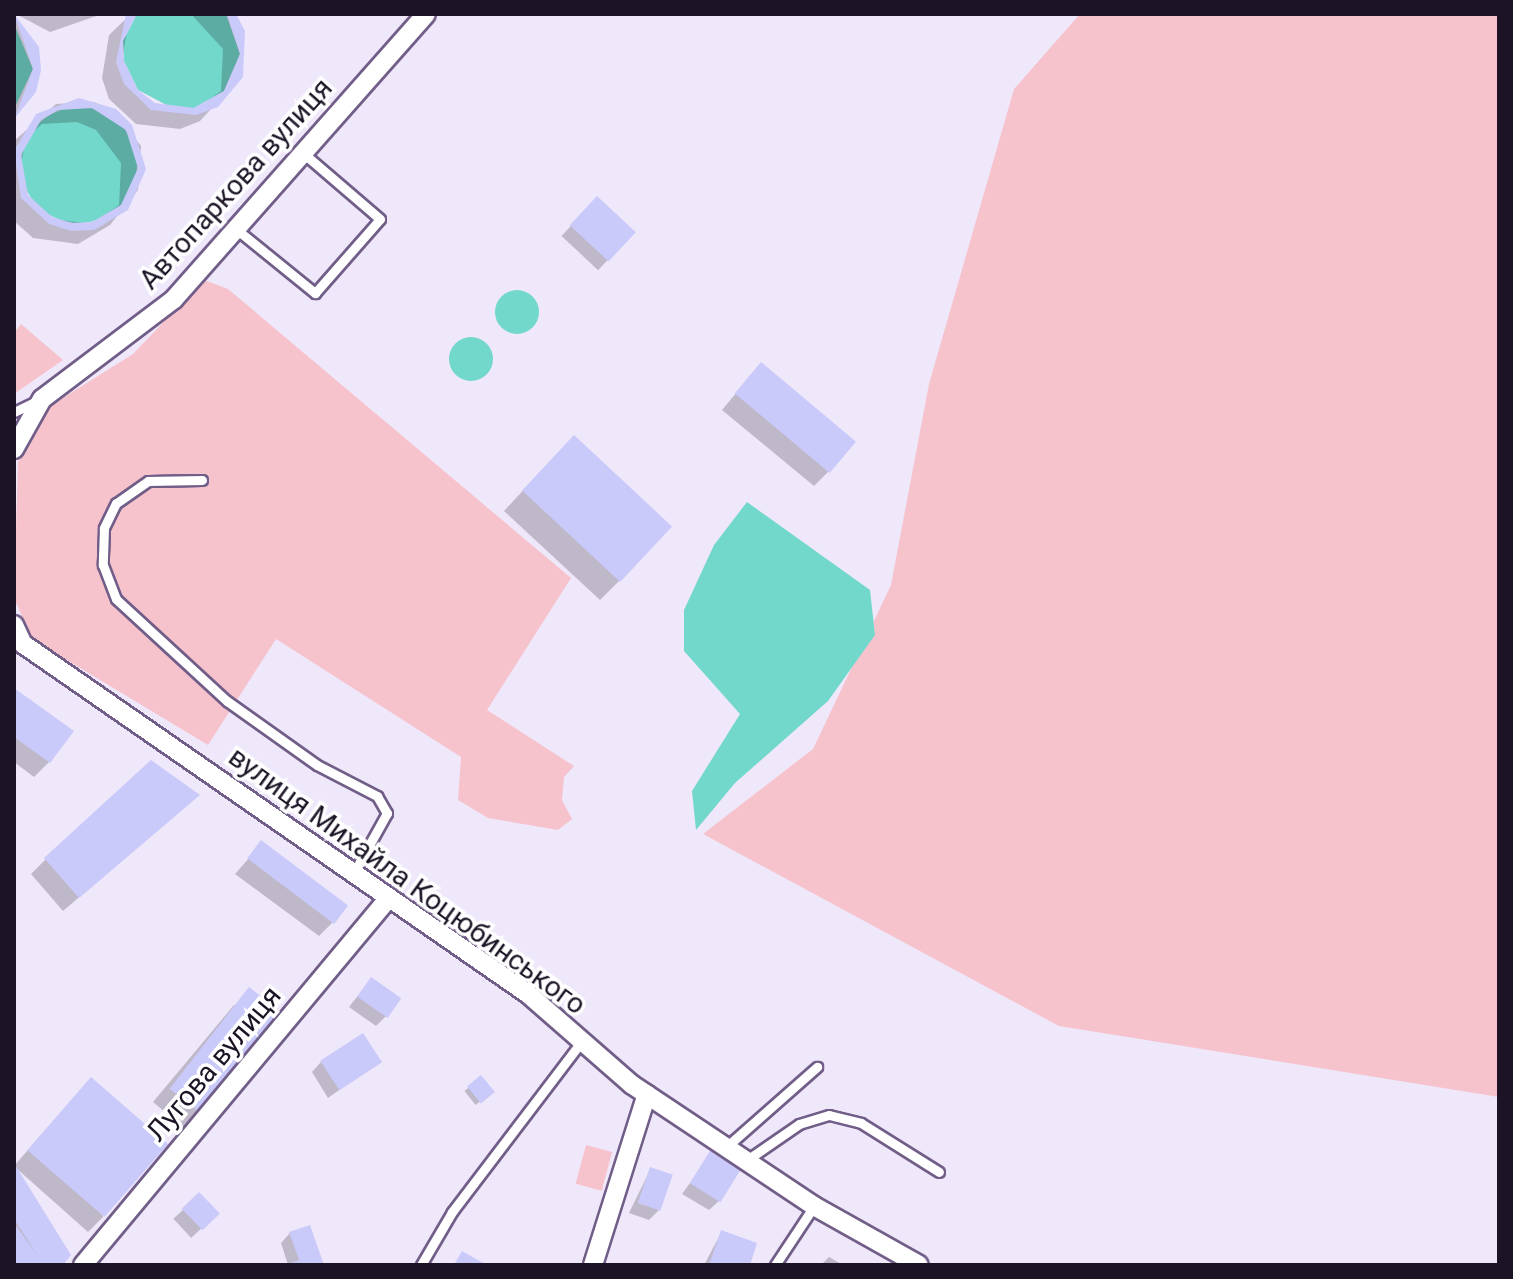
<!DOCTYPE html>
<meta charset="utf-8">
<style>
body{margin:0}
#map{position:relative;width:1513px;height:1279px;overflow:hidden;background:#efe7fa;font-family:Roboto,sans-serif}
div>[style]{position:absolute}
.green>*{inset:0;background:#f6c3cd;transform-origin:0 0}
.water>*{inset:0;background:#73d8cc}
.round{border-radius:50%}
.shadow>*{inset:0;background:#0003;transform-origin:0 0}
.building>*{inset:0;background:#c9c9fa;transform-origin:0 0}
.roads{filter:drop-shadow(2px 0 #715e88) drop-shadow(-2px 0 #715e88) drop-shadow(0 2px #715e88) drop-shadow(0 -2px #715e88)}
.service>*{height:9px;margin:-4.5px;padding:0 4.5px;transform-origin:4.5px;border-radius:4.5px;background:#fff}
.minor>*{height:18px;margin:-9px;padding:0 9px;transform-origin:9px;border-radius:9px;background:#fff}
span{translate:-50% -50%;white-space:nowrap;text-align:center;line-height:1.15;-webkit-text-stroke:7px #fff;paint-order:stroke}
.street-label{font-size:28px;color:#1c1425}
.frame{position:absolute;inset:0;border:16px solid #1c1425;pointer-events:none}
</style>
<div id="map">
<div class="green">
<div style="clip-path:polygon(1080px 14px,1499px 14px,1499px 1097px,1059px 1026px,703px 834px,813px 749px,891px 585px,929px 384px,1014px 89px)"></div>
<div style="clip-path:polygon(204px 280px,228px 289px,571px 578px,487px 710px,574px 766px,564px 777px,562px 800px,572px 819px,558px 830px,488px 818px,458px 800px,461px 757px,276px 639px,208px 745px,32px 639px,14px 598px,18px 462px,50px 406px,133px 354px)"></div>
<div style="clip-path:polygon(21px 324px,63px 360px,14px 394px,14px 333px)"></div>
<div style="left:586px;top:1145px;width:27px;height:40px;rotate:15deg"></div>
</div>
<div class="water">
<div style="clip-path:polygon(137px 14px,226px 14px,240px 54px,224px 91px,194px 108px,174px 109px,138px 90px,124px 61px,123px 41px)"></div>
<div style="clip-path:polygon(14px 24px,33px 69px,14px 109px)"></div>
<div class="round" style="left:21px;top:107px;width:116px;height:116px"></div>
<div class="round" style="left:495px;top:290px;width:44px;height:44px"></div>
<div class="round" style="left:449px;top:337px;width:44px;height:44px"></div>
<div style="clip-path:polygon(747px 502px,870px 590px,875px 635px,828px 701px,735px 783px,696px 830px,692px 791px,740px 714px,684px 651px,684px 610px,714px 545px)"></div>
</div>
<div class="shadow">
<div style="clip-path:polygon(16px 14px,102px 14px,50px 32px)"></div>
<div style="clip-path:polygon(131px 14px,139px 14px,128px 24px,122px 61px,136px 91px,154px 104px,195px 110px,221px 91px,223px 49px,191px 14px,230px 14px,243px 32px,241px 76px,200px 121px,180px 129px,136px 124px,109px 99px,102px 78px,109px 35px)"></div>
<div style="clip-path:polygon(14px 17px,37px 47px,34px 92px,14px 118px)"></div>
<div style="clip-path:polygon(evenodd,94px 102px,114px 111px,141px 146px,138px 190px,110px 225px,78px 244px,33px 238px,14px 221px,14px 141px,56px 104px,94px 102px,77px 122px,96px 130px,121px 163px,119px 205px,92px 224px,51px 219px,27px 196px,19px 175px,26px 138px,42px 124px,77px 122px)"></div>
<div style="left:597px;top:198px;width:50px;height:52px;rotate:43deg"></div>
<div style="clip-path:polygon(747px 380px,829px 471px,814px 486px,722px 410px)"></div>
<div style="clip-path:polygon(554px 457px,620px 580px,600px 600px,504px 511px)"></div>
<div style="clip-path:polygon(14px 690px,49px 762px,34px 777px,14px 762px)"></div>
<div style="clip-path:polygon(188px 804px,63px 911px,31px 874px,46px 859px)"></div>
<div style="clip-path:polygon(262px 843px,333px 922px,319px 936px,235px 874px)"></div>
<div style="clip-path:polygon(371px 979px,386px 1016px,376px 1026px,349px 1007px)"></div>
<div style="clip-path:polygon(234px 1005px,280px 1015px,183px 1127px,153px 1102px)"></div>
<div style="clip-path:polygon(321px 1062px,379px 1062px,328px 1098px,312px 1072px)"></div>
<div style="left:481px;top:1078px;width:18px;height:21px;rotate:52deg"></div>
<div style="clip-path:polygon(76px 1095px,103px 1217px,88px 1232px,16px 1168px,61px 1265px,14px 1265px,14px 1166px)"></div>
<div style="clip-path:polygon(711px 1154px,719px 1201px,709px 1210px,682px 1194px)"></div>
<div style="clip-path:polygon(650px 1170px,659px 1210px,649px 1220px,629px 1213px)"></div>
<div style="left:199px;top:1195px;width:26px;height:35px;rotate:47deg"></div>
<div style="clip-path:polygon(290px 1233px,322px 1265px,288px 1265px,281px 1243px)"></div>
<div style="clip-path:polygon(721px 1233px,748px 1265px,704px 1265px)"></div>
<div style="clip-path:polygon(829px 1257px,843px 1265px,821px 1265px)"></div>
</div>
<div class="building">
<div style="clip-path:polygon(14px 14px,39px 47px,41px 70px,36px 92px,14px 119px,33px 69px)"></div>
<div style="clip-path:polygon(126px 14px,137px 14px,123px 41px,124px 61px,138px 90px,155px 103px,194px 108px,224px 91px,240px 54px,227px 14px,236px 14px,245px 31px,243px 77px,218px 107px,196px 115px,151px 110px,124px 84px,116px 62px)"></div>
<div style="clip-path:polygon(evenodd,79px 98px,116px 109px,132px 125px,146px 169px,128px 210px,94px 230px,71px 231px,49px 224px,21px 198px,14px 151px,36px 114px,79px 98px,92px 108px,126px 130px,138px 168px,121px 205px,92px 222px,72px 223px,52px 217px,28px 195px,21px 155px,41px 120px,58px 110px,92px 108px)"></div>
<div style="left:597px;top:196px;width:53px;height:40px;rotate:43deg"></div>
<div style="left:761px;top:362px;width:124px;height:41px;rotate:40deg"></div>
<div style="left:574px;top:435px;width:134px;height:76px;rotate:43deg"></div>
<div style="clip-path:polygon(14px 688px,74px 731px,50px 763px,14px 737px)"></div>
<div style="clip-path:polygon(151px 760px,200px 795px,79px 898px,44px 858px)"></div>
<div style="left:261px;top:840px;width:109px;height:23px;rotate:37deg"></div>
<div style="left:371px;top:977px;width:37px;height:24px;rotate:35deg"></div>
<div style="left:249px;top:987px;width:43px;height:129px;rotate:38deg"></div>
<div style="left:363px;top:1033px;width:35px;height:51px;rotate:57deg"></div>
<div style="left:481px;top:1075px;width:22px;height:18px;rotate:51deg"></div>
<div style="left:91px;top:1077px;width:102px;height:97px;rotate:41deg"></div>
<div style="left:710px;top:1151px;width:36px;height:38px;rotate:32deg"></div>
<div style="clip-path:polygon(14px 1163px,71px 1255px,63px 1265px,14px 1265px,14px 1223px,38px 1256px,14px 1219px)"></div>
<div style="left:650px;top:1167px;width:24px;height:38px;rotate:19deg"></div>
<div style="left:199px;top:1192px;width:30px;height:24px;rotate:46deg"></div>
<div style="clip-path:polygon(310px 1225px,324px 1265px,285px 1265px,299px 1260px,289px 1232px)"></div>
<div style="clip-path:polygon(721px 1230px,757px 1243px,750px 1265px,709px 1265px)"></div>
<div style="clip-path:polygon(462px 1251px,483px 1263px,481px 1265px,454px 1265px)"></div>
</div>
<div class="roads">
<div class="service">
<div style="left:236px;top:229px;width:102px;rotate:39deg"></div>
<div style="left:315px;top:293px;width:98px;rotate:-48.7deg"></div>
<div style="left:380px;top:219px;width:101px;rotate:-139.4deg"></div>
<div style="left:14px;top:412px;width:28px;rotate:-26deg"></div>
<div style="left:202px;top:480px;width:54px;rotate:178.9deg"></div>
<div style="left:148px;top:481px;width:39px;rotate:145deg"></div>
<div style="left:116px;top:503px;width:28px;rotate:116deg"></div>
<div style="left:104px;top:528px;width:37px;rotate:92deg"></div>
<div style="left:103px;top:565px;width:36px;rotate:69deg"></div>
<div style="left:116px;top:599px;width:151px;rotate:42.6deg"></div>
<div style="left:227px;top:701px;width:110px;rotate:35.4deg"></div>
<div style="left:317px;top:765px;width:68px;rotate:27.3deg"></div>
<div style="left:377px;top:796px;width:20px;rotate:60deg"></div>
<div style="left:387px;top:813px;width:70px;rotate:119.1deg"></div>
<div style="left:725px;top:1148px;width:123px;rotate:-41.4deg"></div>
<div style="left:744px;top:1162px;width:67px;rotate:-34.6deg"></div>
<div style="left:799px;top:1124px;width:31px;rotate:-17deg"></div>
<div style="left:829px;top:1115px;width:33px;rotate:14deg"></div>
<div style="left:861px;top:1123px;width:92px;rotate:32.1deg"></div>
<div style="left:421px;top:1265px;width:61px;rotate:-59.7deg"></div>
<div style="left:452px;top:1212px;width:215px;rotate:-52.8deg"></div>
<div style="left:775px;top:1265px;width:71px;rotate:-56.5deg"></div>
</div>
<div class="minor">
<div style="left:14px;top:449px;width:57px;rotate:-60.8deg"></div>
<div style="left:42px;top:399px;width:166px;rotate:-37.1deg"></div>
<div style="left:174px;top:299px;width:380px;rotate:-48.5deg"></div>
<div style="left:14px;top:625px;width:21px;rotate:65deg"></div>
<div style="left:23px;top:644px;width:614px;rotate:34.72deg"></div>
<div style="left:528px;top:994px;width:137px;rotate:41.1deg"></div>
<div style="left:631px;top:1084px;width:220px;rotate:33.7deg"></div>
<div style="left:814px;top:1206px;width:120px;rotate:29.3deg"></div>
<div style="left:83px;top:1265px;width:478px;rotate:-50.2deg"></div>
<div style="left:593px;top:1265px;width:179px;rotate:-72.5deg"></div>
</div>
</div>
<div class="street-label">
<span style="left:236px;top:184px;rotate:-48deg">Автопаркова вулиця</span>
<span style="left:407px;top:881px;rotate:36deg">вулиця Михайла Коцюбинського</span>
<span style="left:214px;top:1064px;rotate:-50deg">Лугова вулиця</span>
</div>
<div class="frame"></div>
</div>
